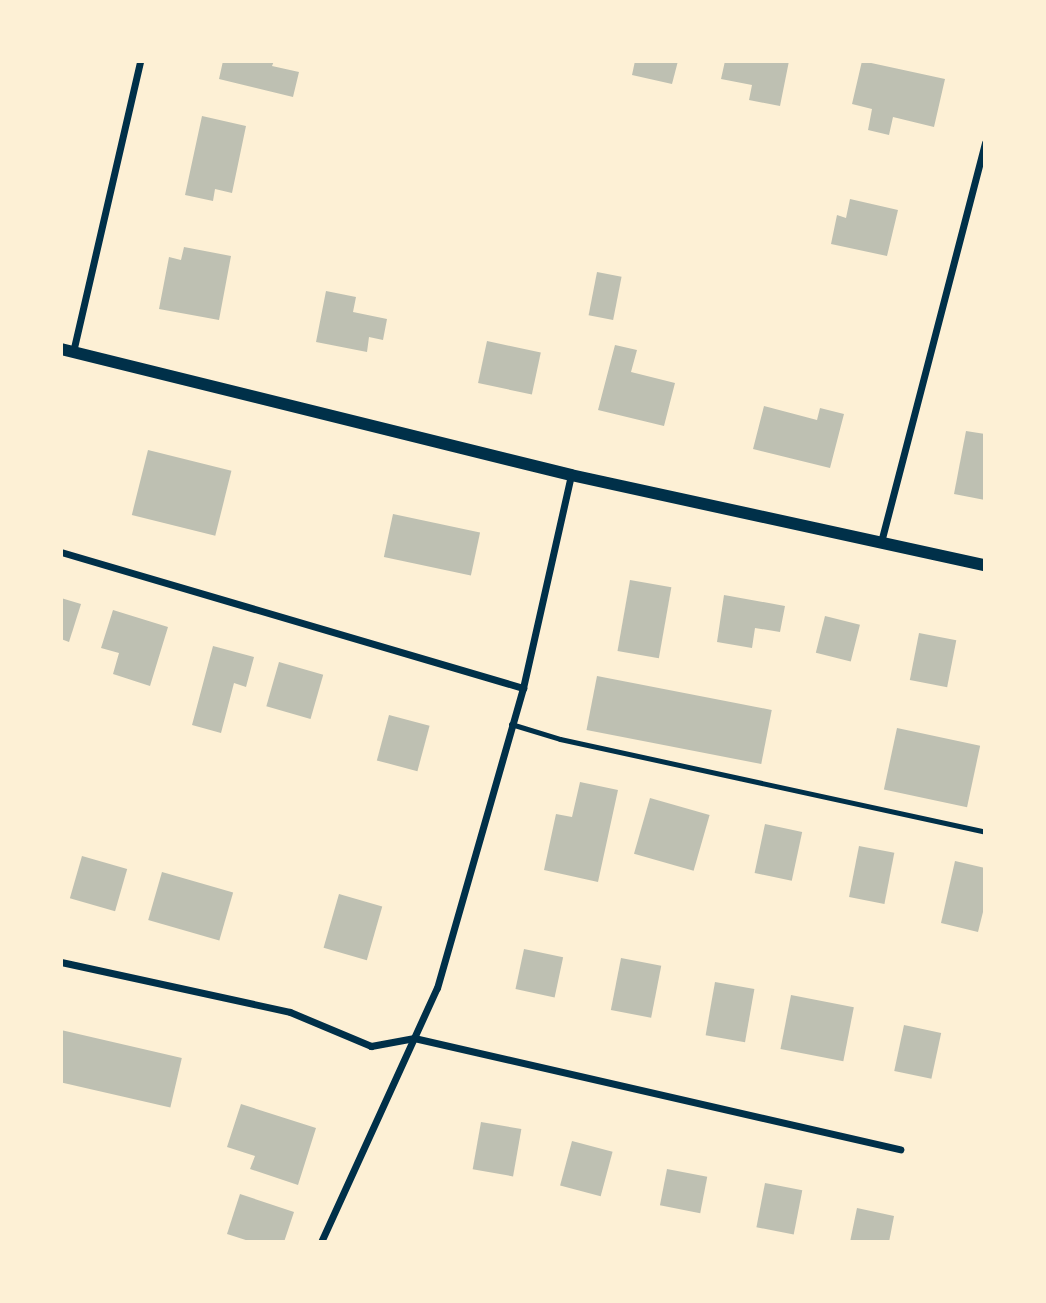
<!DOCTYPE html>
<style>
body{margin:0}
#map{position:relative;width:1046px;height:1303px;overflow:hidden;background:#fdf0d5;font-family:"PT Sans Narrow",sans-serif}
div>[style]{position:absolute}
.building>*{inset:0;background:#bec0b2;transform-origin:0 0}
.service>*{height:5px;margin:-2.5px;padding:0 2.5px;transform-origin:2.5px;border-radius:2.5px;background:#003049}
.minor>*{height:7px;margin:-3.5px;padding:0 3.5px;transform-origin:3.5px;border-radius:3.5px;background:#003049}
.tertiary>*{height:12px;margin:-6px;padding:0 6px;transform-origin:6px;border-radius:6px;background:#003049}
span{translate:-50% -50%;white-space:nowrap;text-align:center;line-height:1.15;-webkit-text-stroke:5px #fdf0d5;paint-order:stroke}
.frame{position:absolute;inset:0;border:63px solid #fdf0d5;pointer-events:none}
</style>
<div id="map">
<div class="building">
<div style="clip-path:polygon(223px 61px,274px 61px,272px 66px,299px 72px,293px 97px,219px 79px)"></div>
<div style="clip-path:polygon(635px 61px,678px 61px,672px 84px,632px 75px)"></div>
<div style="clip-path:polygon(725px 61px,789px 61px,780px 106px,749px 100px,752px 85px,721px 79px)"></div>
<div style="clip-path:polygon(862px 61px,945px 79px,934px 127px,893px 117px,889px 135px,868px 130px,872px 109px,852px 104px)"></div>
<div style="clip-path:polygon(202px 116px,246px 126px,232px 193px,215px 189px,213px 201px,185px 195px)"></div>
<div style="clip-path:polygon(850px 199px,898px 210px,887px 256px,831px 244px,837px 215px,846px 218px)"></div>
<div style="clip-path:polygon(184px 247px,231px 256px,219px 320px,159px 309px,169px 257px,181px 260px)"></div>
<div style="left:597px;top:272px;width:25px;height:44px;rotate:11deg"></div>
<div style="clip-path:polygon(326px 291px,356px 297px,353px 312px,387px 319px,383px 340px,369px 337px,367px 352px,316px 342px)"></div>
<div style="left:487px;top:341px;width:55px;height:43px;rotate:12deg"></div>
<div style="clip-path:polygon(615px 345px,637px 350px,631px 372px,675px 383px,664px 426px,598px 410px)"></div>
<div style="clip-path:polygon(764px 406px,817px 420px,820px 408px,844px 414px,830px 468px,753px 449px)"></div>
<div style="clip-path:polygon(966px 431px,985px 434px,985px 500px,954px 494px)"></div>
<div style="left:148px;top:450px;width:86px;height:67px;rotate:14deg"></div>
<div style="left:393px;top:514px;width:89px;height:44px;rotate:12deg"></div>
<div style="left:630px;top:580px;width:42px;height:72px;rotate:10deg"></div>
<div style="clip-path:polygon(724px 595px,785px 606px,780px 632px,755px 628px,752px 648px,717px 642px)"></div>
<div style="clip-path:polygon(61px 598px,81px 604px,69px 642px,61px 639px)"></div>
<div style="clip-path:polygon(113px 610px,168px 627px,150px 686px,113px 674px,119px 653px,101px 648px)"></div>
<div style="left:825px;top:616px;width:36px;height:38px;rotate:14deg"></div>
<div style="left:919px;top:633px;width:38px;height:48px;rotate:11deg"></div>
<div style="clip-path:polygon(213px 646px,254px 657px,246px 687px,234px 683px,221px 733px,192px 725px)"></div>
<div style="left:279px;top:662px;width:46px;height:46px;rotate:16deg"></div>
<div style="left:597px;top:676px;width:178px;height:55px;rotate:11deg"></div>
<div style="left:389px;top:715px;width:42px;height:47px;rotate:15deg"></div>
<div style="left:897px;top:728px;width:85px;height:63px;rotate:12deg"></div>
<div style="clip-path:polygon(580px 782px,618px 790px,598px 882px,544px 870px,556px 814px,572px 817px)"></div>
<div style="left:650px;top:798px;width:62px;height:58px;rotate:16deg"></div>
<div style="left:765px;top:824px;width:38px;height:50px;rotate:12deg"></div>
<div style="left:859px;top:846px;width:36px;height:52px;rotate:11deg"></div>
<div style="left:82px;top:856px;width:47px;height:44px;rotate:16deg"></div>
<div style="clip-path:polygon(955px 861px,985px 868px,985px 904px,978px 932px,941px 923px)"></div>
<div style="left:162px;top:872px;width:74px;height:50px;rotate:16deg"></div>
<div style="left:339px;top:894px;width:45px;height:56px;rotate:16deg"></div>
<div style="left:524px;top:949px;width:40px;height:41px;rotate:12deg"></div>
<div style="left:621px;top:958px;width:41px;height:53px;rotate:11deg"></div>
<div style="left:715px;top:982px;width:40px;height:54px;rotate:10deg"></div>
<div style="left:791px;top:995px;width:64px;height:55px;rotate:11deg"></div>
<div style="left:904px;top:1025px;width:38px;height:47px;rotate:12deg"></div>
<div style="left:61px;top:1030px;width:124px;height:51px;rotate:13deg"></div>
<div style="clip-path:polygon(241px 1104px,316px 1128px,298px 1185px,250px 1169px,255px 1156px,227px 1147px)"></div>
<div style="left:481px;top:1122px;width:41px;height:48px;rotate:10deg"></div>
<div style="left:572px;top:1141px;width:42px;height:46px;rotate:15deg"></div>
<div style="left:667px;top:1169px;width:41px;height:37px;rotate:11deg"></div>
<div style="left:765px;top:1183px;width:38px;height:45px;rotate:11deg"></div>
<div style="clip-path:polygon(240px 1194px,294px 1212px,284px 1242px,252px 1242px,227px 1234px)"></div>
<div style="clip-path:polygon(857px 1208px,894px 1216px,889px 1242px,850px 1242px)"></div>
</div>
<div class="service">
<div style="left:511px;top:724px;width:51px;rotate:17deg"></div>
<div style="left:560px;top:739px;width:433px;rotate:12.3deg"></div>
</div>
<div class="minor">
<div style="left:73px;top:352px;width:299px;rotate:-77deg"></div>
<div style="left:881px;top:542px;width:413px;rotate:-75.4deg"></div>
<div style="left:61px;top:552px;width:482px;rotate:16.4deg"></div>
<div style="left:61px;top:962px;width:234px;rotate:12.3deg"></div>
<div style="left:290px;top:1012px;width:88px;rotate:22.8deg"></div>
<div style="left:371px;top:1046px;width:44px;rotate:-10.5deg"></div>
<div style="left:414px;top:1038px;width:499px;rotate:12.9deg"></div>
<div style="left:321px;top:1242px;width:279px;rotate:-65.5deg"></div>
<div style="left:437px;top:988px;width:312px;rotate:-74deg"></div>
<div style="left:523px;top:688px;width:218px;rotate:-77.3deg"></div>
</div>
<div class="tertiary">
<div style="left:61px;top:349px;width:525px;rotate:13.88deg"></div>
<div style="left:571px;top:475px;width:424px;rotate:12.3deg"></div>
</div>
<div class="frame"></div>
</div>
